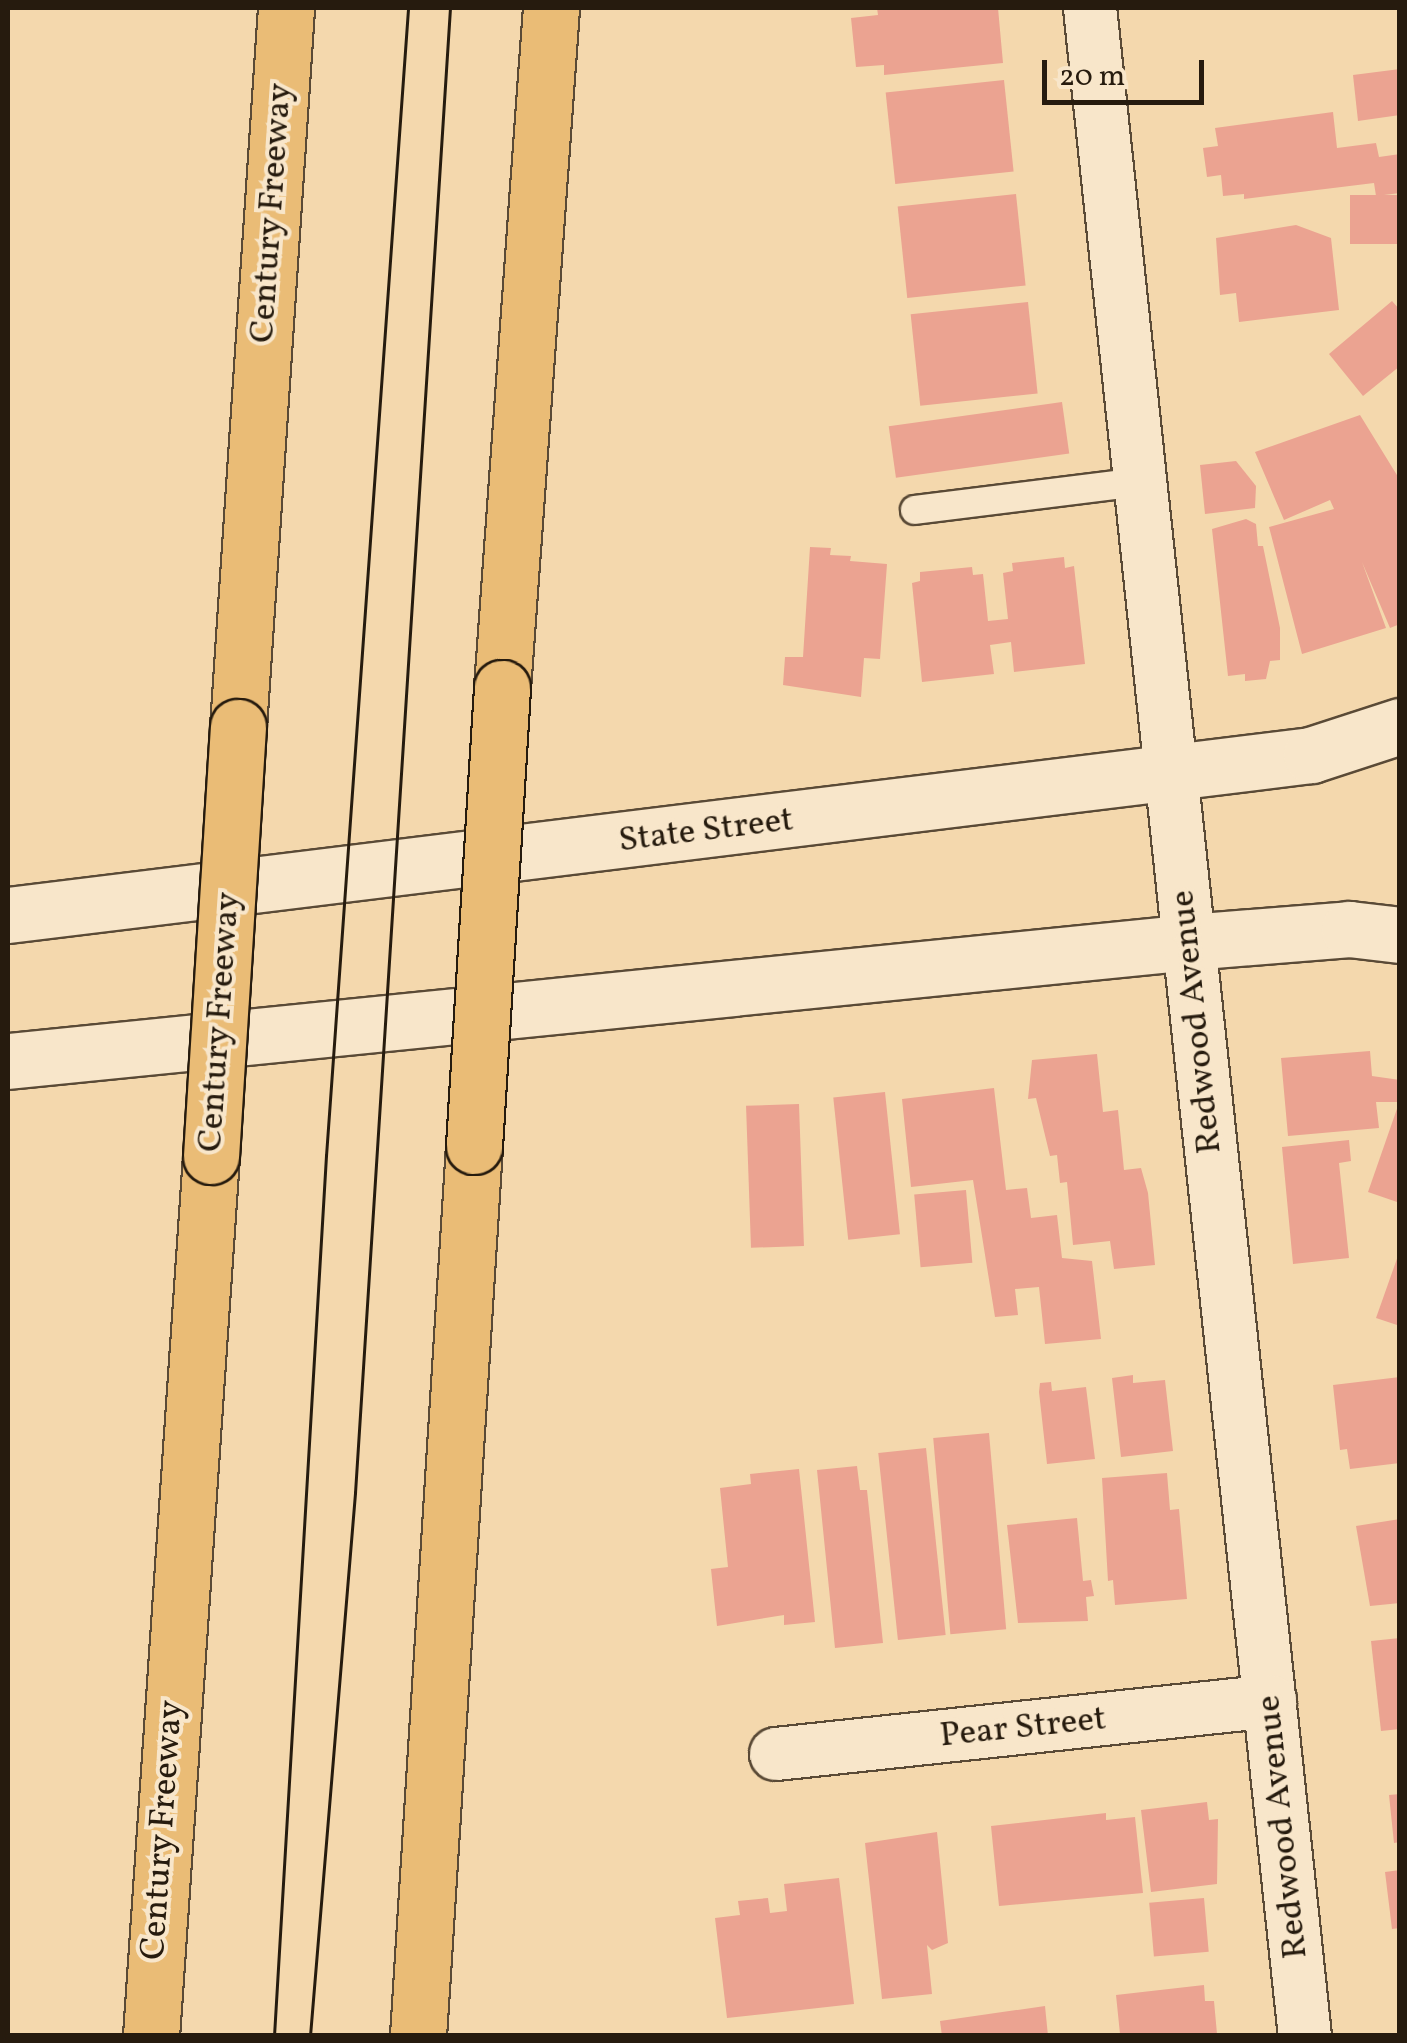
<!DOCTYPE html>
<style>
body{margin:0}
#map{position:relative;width:1407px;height:2043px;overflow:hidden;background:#f4d8ad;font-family:Vollkorn,serif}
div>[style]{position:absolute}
.building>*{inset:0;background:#eba391;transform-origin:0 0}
.roads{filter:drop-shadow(2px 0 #5a4a36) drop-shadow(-2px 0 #5a4a36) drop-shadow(0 2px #5a4a36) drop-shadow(0 -2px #5a4a36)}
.lane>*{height:28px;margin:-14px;padding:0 14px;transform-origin:14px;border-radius:14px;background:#f8e6ca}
.street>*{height:52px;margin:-26px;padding:0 26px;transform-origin:26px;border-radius:26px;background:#f8e6ca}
.secondary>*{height:55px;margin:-27.5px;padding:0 27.5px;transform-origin:27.5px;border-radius:27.5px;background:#f8e6ca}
.highway>*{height:55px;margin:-27.5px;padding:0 27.5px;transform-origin:27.5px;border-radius:27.5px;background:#eabc76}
.tram>*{height:2.5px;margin:-1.25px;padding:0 1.25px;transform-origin:1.25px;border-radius:1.25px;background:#261b0e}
.bridges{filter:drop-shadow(2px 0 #261b0e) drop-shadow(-2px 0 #261b0e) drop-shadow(0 2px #261b0e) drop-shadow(0 -2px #261b0e)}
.highway-bridge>*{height:55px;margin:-27.5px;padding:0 27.5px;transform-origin:27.5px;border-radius:27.5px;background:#eabc76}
span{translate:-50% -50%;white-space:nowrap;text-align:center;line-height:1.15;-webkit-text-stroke:8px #f8e6ca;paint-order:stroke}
.street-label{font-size:35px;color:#261b0e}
.frame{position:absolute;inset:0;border:10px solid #261b0e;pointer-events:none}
.scale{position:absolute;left:1042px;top:60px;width:162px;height:45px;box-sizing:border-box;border:5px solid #261b0e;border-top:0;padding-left:12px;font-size:30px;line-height:35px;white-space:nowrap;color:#261b0e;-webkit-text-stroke:8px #f8e6ca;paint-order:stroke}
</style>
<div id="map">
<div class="building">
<div style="clip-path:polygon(877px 8px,998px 8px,1003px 63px,884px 75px,884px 65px,856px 67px,851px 18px,878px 15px)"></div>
<div style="clip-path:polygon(1400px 69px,1400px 115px,1358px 121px,1353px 75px)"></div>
<div style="left:1004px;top:80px;width:92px;height:119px;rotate:84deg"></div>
<div style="clip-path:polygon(1333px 112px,1337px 148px,1376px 143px,1379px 157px,1400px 154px,1400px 193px,1376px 196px,1374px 183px,1244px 199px,1244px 194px,1223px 196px,1221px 175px,1207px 177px,1203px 148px,1218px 146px,1215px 128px)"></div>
<div style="left:1016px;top:194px;width:92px;height:119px;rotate:84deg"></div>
<div style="left:1400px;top:195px;width:49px;height:50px;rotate:90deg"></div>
<div style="clip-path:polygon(1296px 225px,1331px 238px,1339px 310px,1239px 322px,1236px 293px,1220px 295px,1216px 238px)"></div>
<div style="clip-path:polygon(1392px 301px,1400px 310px,1400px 366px,1363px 396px,1329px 354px)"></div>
<div style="left:1028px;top:302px;width:92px;height:118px;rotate:84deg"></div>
<div style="left:1062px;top:402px;width:52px;height:175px;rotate:82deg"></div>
<div style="clip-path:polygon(1360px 415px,1400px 480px,1400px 624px,1390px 628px,1362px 562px,1386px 628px,1302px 654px,1269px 527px,1334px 509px,1330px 500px,1284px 520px,1255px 452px)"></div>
<div style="clip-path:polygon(1236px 461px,1256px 486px,1255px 508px,1205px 514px,1200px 465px)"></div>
<div style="clip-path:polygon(1246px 519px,1256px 524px,1258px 546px,1263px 546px,1280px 628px,1280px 660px,1270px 661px,1266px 679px,1245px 681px,1245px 674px,1228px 676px,1212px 529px)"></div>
<div style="clip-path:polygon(810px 547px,831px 548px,830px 555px,851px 556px,850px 561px,887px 564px,880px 659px,864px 658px,861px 697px,783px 685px,785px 657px,803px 657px)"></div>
<div style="clip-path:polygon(1064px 557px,1065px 568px,1074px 566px,1085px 664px,1014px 672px,1011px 642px,990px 645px,994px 674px,922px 682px,912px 583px,920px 581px,920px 572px,972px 567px,973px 575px,983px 574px,988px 621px,1008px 619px,1003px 573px,1013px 571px,1012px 563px)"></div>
<div style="clip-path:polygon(1370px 1051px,1372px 1076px,1400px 1080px,1400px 1102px,1376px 1102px,1379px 1128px,1288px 1136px,1281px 1058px)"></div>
<div style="clip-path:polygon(1097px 1054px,1103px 1112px,1118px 1110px,1124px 1170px,1141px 1168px,1148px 1193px,1155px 1265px,1114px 1269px,1110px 1241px,1073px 1245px,1067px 1182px,1060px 1183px,1057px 1155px,1050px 1156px,1036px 1098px,1028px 1099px,1032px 1060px)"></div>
<div style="clip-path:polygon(994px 1088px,1006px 1190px,1027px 1188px,1031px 1218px,1057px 1215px,1062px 1258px,1092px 1261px,1101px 1339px,1045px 1344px,1039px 1287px,1015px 1289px,1018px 1315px,995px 1317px,973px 1180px,911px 1187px,902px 1099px)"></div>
<div style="left:885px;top:1092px;width:143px;height:52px;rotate:84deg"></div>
<div style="clip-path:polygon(1399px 1103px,1400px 1104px,1400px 1203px,1368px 1192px)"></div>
<div style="left:799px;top:1104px;width:142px;height:53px;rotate:88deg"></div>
<div style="clip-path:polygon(1349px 1140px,1351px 1161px,1339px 1163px,1349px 1258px,1293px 1264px,1282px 1147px)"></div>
<div style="left:966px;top:1190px;width:73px;height:52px;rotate:85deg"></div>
<div style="clip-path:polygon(1399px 1253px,1400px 1253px,1400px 1326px,1376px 1318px)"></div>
<div style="clip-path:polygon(1133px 1375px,1133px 1383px,1165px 1380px,1173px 1451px,1121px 1457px,1112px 1378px)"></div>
<div style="clip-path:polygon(1400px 1377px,1400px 1463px,1350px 1469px,1347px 1449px,1340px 1450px,1333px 1385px)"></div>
<div style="clip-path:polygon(1051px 1382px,1052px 1391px,1086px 1387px,1095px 1459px,1047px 1464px,1039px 1392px,1040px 1383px)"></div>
<div style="left:989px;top:1433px;width:197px;height:56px;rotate:85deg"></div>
<div style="left:926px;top:1448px;width:188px;height:48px;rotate:84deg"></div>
<div style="clip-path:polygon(857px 1466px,860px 1490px,867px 1490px,883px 1643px,835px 1648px,817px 1470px)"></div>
<div style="clip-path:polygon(799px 1469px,815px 1622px,784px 1625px,784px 1615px,717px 1626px,711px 1569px,728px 1567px,720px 1488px,751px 1484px,750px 1474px)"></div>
<div style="clip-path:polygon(1167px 1473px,1170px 1510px,1179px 1509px,1187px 1599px,1115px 1605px,1113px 1580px,1108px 1581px,1102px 1478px)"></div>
<div style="clip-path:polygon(1077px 1518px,1083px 1581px,1091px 1580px,1094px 1596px,1086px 1597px,1088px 1621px,1018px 1623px,1007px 1525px)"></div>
<div style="clip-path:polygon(1400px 1519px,1400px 1603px,1370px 1606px,1356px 1526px)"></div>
<div style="clip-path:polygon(1400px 1638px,1400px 1729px,1381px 1731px,1371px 1641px)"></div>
<div style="clip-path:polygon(1400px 1794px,1400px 1842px,1394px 1843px,1389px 1795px)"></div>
<div style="clip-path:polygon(1207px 1802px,1209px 1820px,1218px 1819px,1217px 1884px,1151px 1892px,1141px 1810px)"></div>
<div style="clip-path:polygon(1106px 1813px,1106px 1820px,1135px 1817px,1143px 1893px,999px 1906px,991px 1826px)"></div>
<div style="clip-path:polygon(937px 1832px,948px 1943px,932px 1950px,927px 1945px,932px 1994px,882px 1999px,865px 1843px)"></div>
<div style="clip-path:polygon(1400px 1870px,1400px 1928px,1392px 1929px,1385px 1872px)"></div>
<div style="clip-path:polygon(839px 1878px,854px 2004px,727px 2018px,715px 1918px,740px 1915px,738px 1901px,768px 1898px,770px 1913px,787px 1911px,784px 1884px)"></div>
<div style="left:1204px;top:1898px;width:54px;height:55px;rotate:85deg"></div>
<div style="clip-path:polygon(1204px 1985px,1205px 2001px,1214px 2001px,1217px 2034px,1120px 2034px,1116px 1995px)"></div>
<div style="clip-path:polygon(1045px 2006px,1048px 2036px,942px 2036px,940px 2021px)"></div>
</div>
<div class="roads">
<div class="lane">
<div style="left:915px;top:510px;width:227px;rotate:-7.1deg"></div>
</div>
<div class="street">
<div style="left:1090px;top:8px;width:2039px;rotate:83.95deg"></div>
<div style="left:776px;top:1754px;width:497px;rotate:-6.1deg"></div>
</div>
<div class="secondary">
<div style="left:8px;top:915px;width:1313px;rotate:-7deg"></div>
<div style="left:1311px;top:755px;width:94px;rotate:-18deg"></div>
<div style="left:8px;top:1061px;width:1187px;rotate:-5.75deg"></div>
<div style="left:1189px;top:942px;width:161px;rotate:-4.6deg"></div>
<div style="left:1349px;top:929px;width:51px;rotate:6.7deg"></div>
</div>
<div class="highway">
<div style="left:502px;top:688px;width:682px;rotate:-85.88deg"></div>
<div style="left:238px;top:727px;width:721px;rotate:-86.18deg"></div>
<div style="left:151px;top:2036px;width:882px;rotate:-86.1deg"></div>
<div style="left:418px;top:2036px;width:892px;rotate:-86.4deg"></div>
</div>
</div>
<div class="tram">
<div style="left:274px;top:2036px;width:882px;rotate:-86.62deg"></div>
<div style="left:326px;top:1156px;width:1151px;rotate:-85.91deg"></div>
<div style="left:310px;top:2036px;width:545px;rotate:-85.26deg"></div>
<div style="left:355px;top:1493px;width:1488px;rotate:-86.34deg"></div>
</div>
<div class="bridges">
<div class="highway-bridge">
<div style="left:474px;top:1146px;width:459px;rotate:-86.5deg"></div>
<div style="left:211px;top:1156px;width:430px;rotate:-86.4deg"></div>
</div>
</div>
<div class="street-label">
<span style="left:272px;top:213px;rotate:-86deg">Century Freeway</span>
<span style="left:706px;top:831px;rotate:-7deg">State Street</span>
<span style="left:220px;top:1022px;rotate:-86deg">Century Freeway</span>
<span style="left:1197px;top:1022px;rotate:-96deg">Redwood Avenue</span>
<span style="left:1023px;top:1728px;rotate:-6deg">Pear Street</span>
<span style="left:1283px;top:1827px;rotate:-96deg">Redwood Avenue</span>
<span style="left:163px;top:1830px;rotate:-86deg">Century Freeway</span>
</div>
<div class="frame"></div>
<div class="scale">20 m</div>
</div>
